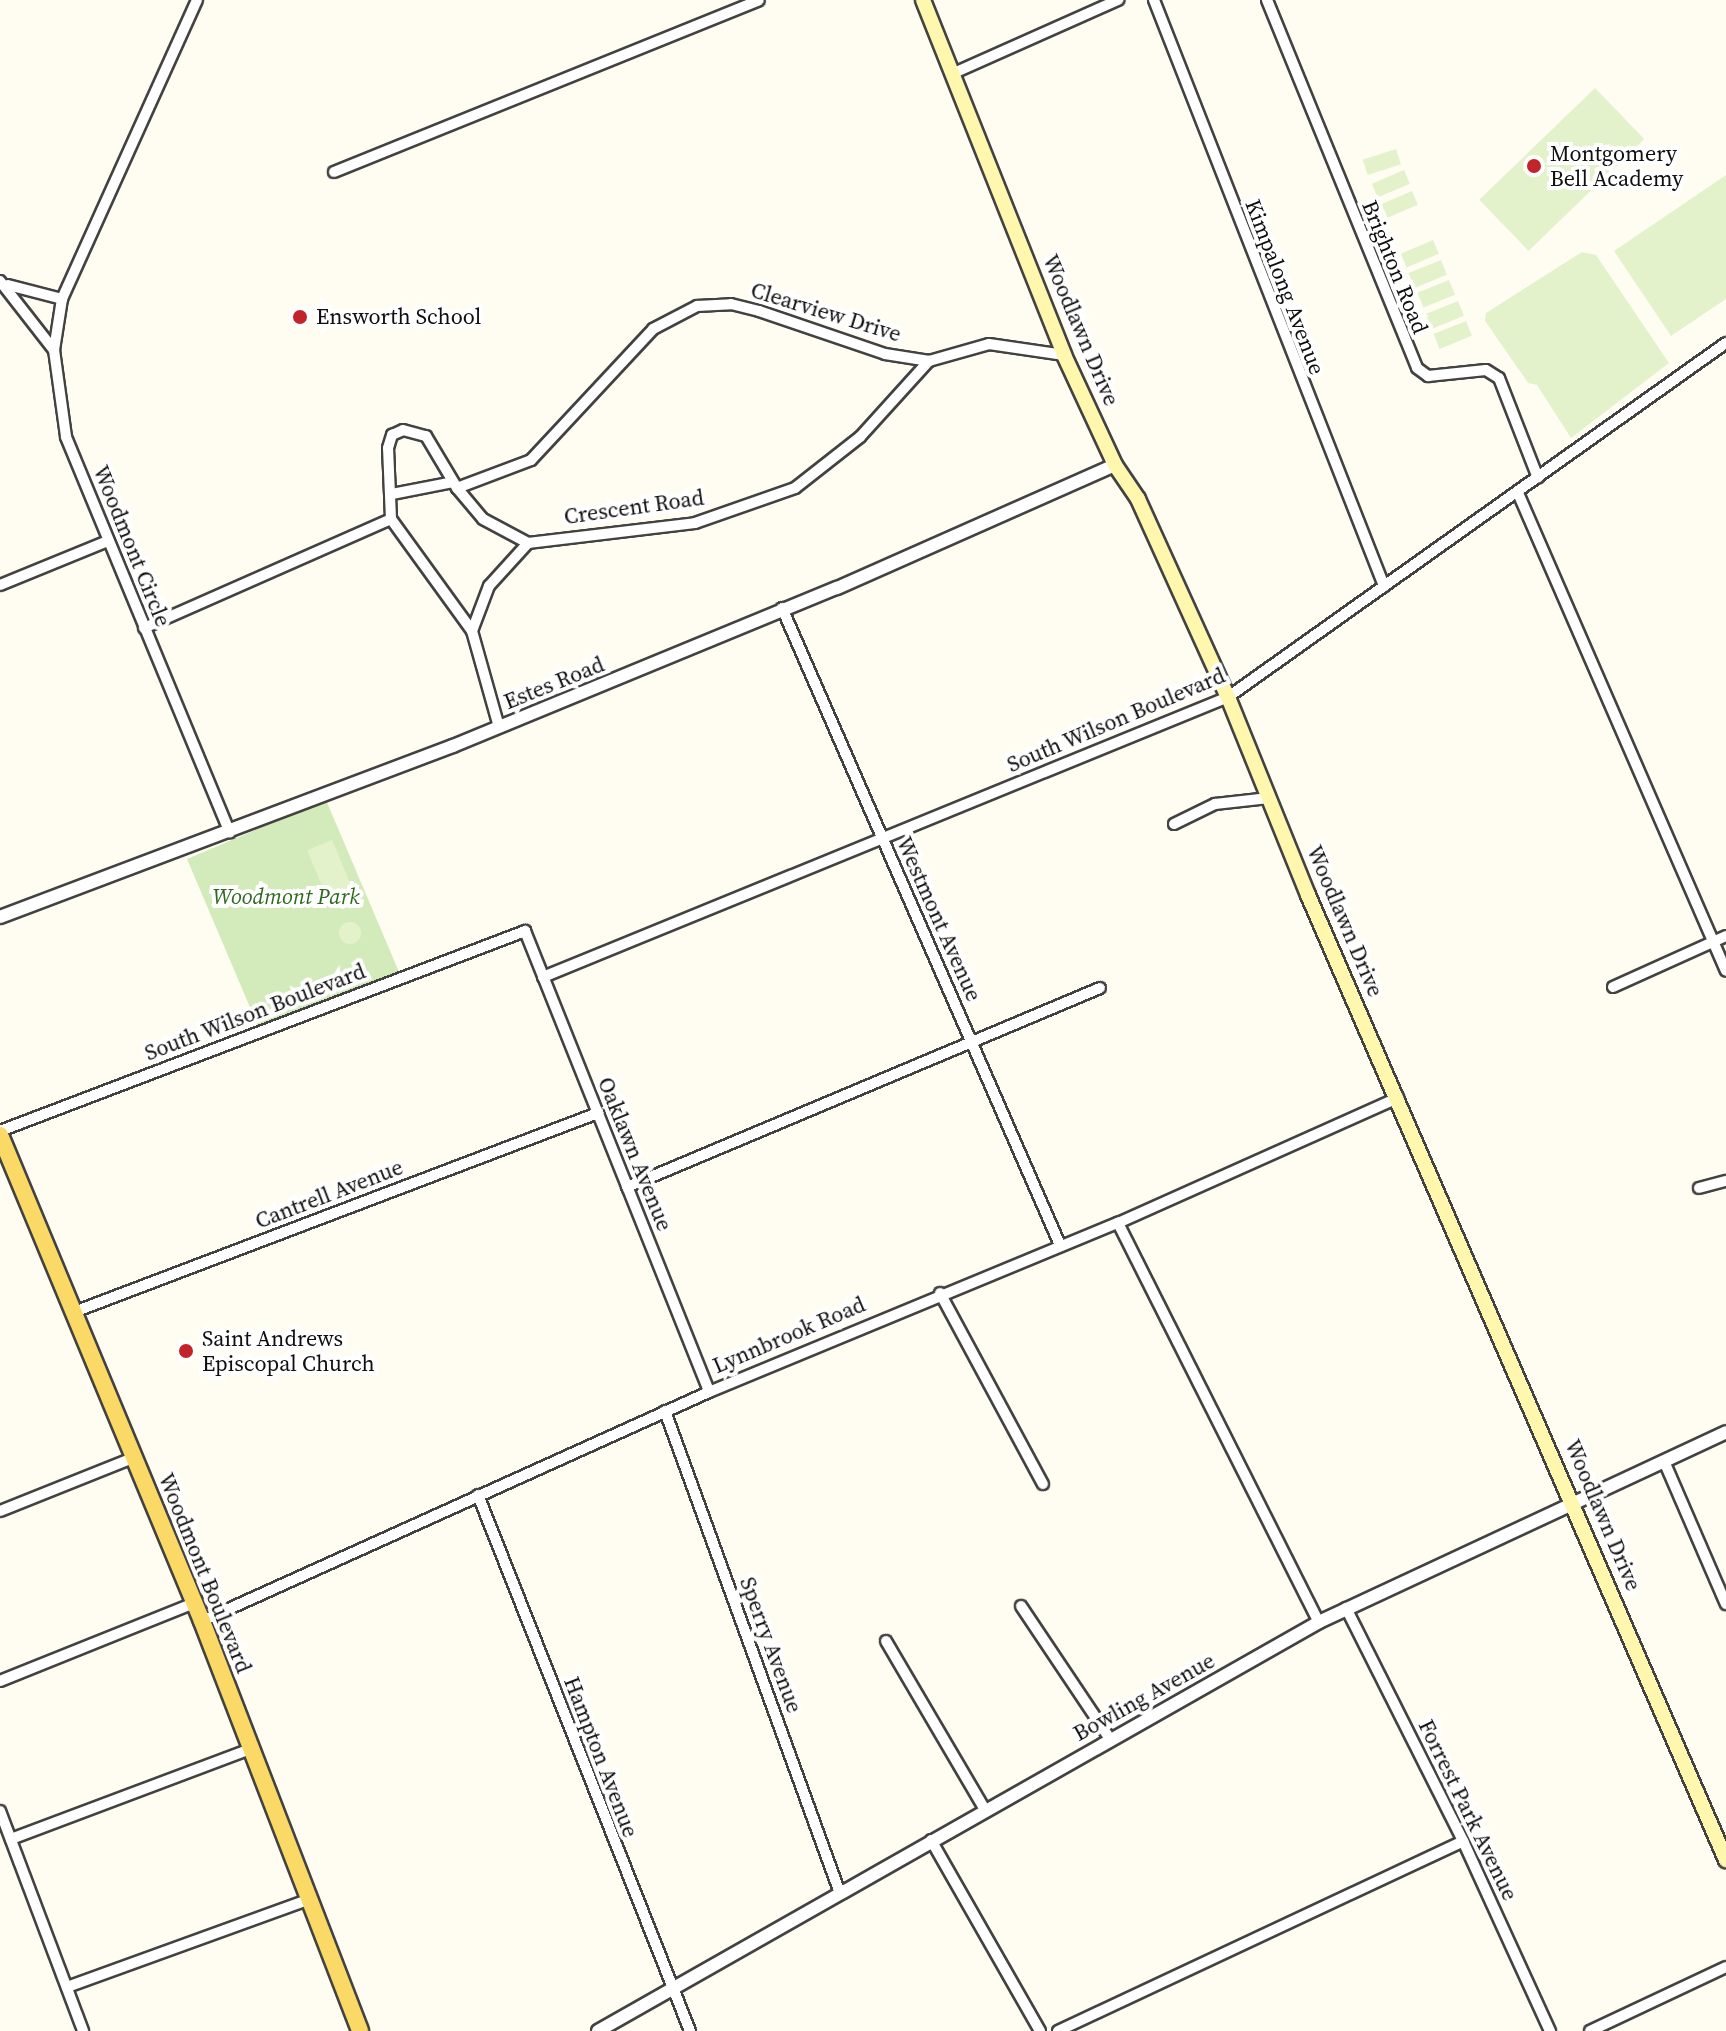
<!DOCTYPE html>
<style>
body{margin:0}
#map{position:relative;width:1726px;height:2031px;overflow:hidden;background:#fffdf2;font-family:"Source Serif 4",serif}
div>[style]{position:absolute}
.green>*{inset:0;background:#d3ebba;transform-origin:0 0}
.pitch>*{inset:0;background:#e4f2cc;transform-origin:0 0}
.round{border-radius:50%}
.roads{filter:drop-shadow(2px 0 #424242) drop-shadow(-2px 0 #424242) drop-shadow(0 2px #424242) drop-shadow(0 -2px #424242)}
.minor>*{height:10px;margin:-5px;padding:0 5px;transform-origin:5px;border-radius:5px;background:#fff}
.tertiary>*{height:12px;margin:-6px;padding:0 6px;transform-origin:6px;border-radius:6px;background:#fff}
.secondary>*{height:14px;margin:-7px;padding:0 7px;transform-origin:7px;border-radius:7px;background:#fff7ad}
.primary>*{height:16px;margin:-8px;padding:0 8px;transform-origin:8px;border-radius:8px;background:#fbd966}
.dots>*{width:22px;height:22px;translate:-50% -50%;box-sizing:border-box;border:4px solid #fff;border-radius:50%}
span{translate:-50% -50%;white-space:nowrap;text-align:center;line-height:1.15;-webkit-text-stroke:8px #fff;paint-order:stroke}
.poi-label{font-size:22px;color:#0f0f0f}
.left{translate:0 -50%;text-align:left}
.street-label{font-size:22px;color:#0f0f0f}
.park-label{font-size:22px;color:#2c691d;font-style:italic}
</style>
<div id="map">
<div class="green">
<div style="left:326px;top:800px;width:188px;height:151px;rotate:67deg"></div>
</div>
<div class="pitch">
<div style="left:1595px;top:88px;width:71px;height:161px;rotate:46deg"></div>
<div style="left:1396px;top:149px;width:16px;height:35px;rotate:72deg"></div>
<div style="left:1404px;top:170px;width:15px;height:35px;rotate:67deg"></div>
<div style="clip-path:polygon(1726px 175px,1726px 299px,1671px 336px,1614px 251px)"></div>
<div style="left:1412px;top:191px;width:15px;height:33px;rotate:67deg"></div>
<div style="left:1433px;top:240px;width:15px;height:35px;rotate:67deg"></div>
<div style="clip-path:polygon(1582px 252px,1596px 255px,1669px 363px,1571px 438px,1537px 385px,1528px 383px,1485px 321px,1486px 313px)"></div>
<div style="left:1441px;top:260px;width:16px;height:35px;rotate:68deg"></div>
<div style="left:1449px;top:280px;width:16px;height:34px;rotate:68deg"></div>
<div style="left:1458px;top:301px;width:16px;height:35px;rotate:68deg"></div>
<div style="left:1466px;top:321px;width:16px;height:35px;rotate:68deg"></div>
<div style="left:332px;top:840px;width:52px;height:27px;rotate:67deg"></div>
<div class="round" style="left:339px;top:922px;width:22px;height:22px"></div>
</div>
<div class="roads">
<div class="minor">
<div style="left:1154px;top:0;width:630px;rotate:68.57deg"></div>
<div style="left:1267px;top:0;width:397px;rotate:67.8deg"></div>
<div style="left:1417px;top:368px;width:14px;rotate:36deg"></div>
<div style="left:1428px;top:376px;width:58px;rotate:-5.9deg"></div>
<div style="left:1486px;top:370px;width:15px;rotate:32deg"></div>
<div style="left:1499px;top:378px;width:107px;rotate:68.7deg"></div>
<div style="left:954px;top:73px;width:180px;rotate:-24deg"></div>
<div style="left:334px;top:172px;width:458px;rotate:-22deg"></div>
<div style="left:0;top:281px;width:88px;rotate:52deg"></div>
<div style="left:54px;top:350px;width:88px;rotate:82.1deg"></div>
<div style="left:66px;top:437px;width:428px;rotate:67.5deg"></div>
<div style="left:8px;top:285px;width:56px;rotate:14.5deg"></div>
<div style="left:54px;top:350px;width:52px;rotate:-81.1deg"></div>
<div style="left:62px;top:299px;width:328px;rotate:-65.7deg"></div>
<div style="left:457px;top:488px;width:79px;rotate:-20.7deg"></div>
<div style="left:531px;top:460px;width:179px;rotate:-47deg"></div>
<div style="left:653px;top:329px;width:50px;rotate:-27.6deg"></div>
<div style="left:697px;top:306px;width:34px;rotate:-3deg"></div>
<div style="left:731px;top:304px;width:29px;rotate:14deg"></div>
<div style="left:759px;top:311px;width:133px;rotate:18.8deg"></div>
<div style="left:885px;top:354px;width:45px;rotate:9deg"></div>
<div style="left:929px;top:361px;width:62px;rotate:-15.8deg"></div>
<div style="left:989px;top:344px;width:76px;rotate:8.3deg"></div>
<div style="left:1518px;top:493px;width:521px;rotate:66.48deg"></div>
<div style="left:392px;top:494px;width:62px;rotate:-11.1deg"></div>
<div style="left:391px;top:519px;width:71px;rotate:-92.4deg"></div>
<div style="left:388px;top:448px;width:14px;rotate:-73deg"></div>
<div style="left:392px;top:435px;width:12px;rotate:-24deg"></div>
<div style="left:403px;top:430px;width:24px;rotate:15deg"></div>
<div style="left:426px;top:436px;width:61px;rotate:59.2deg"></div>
<div style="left:457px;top:488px;width:40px;rotate:50deg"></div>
<div style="left:483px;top:519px;width:51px;rotate:28.1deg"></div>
<div style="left:391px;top:519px;width:138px;rotate:54.1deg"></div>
<div style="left:0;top:585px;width:117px;rotate:-22.2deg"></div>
<div style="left:782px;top:608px;width:695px;rotate:66.42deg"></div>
<div style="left:144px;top:628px;width:270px;rotate:-23.8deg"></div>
<div style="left:499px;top:727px;width:100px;rotate:-105.7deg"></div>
<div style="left:472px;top:631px;width:48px;rotate:-69.3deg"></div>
<div style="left:489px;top:586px;width:58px;rotate:-47.8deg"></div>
<div style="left:528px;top:543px;width:168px;rotate:-6.8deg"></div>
<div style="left:695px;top:523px;width:106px;rotate:-19.3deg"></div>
<div style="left:795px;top:488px;width:83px;rotate:-38.1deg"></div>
<div style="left:860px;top:437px;width:103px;rotate:-47.8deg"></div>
<div style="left:1174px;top:824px;width:46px;rotate:-26deg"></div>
<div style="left:1215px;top:804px;width:54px;rotate:-6.3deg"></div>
<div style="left:543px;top:977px;width:740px;rotate:-22.23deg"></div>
<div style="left:1228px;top:697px;width:611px;rotate:-35.41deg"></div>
<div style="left:1613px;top:987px;width:124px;rotate:-24.3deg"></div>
<div style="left:0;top:1131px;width:562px;rotate:-20.85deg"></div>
<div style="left:525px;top:931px;width:496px;rotate:68.2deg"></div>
<div style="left:627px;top:1187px;width:513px;rotate:-22.82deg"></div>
<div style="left:1699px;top:1188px;width:28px;rotate:-15deg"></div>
<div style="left:1118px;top:1223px;width:447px;rotate:63.3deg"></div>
<div style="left:940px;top:1293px;width:217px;rotate:61.7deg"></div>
<div style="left:74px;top:1312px;width:561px;rotate:-20.8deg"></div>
<div style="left:665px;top:1411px;width:513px;rotate:70.05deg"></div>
<div style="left:1664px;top:1461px;width:156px;rotate:66.6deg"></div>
<div style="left:478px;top:1495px;width:576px;rotate:68.42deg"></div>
<div style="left:0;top:1511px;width:145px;rotate:-21.8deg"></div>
<div style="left:1021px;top:1606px;width:160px;rotate:56.2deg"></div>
<div style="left:1346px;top:1608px;width:261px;rotate:63.3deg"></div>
<div style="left:1463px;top:1841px;width:209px;rotate:65.4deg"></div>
<div style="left:202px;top:1621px;width:556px;rotate:-24.31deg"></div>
<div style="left:709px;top:1392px;width:443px;rotate:-22.5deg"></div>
<div style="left:1118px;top:1223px;width:307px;rotate:-24.1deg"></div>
<div style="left:886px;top:1641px;width:196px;rotate:59.6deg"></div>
<div style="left:0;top:1681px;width:209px;rotate:-21.9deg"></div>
<div style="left:0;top:1811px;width:235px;rotate:69.3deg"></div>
<div style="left:11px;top:1839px;width:256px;rotate:-20.6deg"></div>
<div style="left:931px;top:1840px;width:220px;rotate:60.3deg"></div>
<div style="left:67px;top:1987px;width:258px;rotate:-19.9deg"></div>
<div style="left:1058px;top:2031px;width:447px;rotate:-25.1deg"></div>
<div style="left:1590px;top:2031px;width:150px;rotate:-25.2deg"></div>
</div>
<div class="tertiary">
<div style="left:0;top:917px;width:484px;rotate:-20.7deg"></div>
<div style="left:453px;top:746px;width:415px;rotate:-22.4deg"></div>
<div style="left:837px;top:588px;width:304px;rotate:-23.9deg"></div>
<div style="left:598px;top:2031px;width:829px;rotate:-29.56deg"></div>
<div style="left:1319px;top:1622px;width:449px;rotate:-25deg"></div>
</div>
<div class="secondary">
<div style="left:923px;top:0;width:382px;rotate:68.3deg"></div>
<div style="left:1064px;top:355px;width:121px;rotate:65.1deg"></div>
<div style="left:1115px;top:465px;width:41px;rotate:55.9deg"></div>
<div style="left:1138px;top:499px;width:217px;rotate:65.6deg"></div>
<div style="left:1228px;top:697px;width:214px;rotate:68deg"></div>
<div style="left:1308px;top:895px;width:1052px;rotate:66.58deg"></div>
</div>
<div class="primary">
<div style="left:0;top:1135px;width:526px;rotate:67.43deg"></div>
<div style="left:202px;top:1621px;width:439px;rotate:68.9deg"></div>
</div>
</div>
<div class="dots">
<div style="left:1534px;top:166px;background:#c32429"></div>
<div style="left:300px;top:317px;background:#c32429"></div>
<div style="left:186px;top:1351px;background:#c32429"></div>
</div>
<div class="poi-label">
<span class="left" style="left:1550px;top:166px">Montgomery<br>Bell Academy</span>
<span class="left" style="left:316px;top:317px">Ensworth School</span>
<span class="left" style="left:202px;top:1351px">Saint Andrews<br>Episcopal Church</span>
</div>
<div class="street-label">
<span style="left:1395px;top:267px;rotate:68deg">Brighton Road</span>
<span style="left:1285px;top:287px;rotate:69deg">Kimpalong Avenue</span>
<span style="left:826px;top:312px;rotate:17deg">Clearview Drive</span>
<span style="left:1081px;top:330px;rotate:67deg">Woodlawn Drive</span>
<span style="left:634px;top:507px;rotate:-8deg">Crescent Road</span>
<span style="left:132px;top:546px;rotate:68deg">Woodmont Circle</span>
<span style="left:554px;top:683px;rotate:-22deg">Estes Road</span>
<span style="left:1116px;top:720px;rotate:-23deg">South Wilson Boulevard</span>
<span style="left:939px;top:919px;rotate:66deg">Westmont Avenue</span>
<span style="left:1345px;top:921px;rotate:67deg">Woodlawn Drive</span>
<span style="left:255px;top:1012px;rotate:-21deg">South Wilson Boulevard</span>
<span style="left:635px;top:1154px;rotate:68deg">Oaklawn Avenue</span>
<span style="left:329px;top:1194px;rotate:-21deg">Cantrell Avenue</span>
<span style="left:789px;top:1335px;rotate:-23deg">Lynnbrook Road</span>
<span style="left:1603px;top:1515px;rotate:67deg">Woodlawn Drive</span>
<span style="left:205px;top:1573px;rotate:68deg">Woodmont Boulevard</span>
<span style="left:771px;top:1645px;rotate:70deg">Sperry Avenue</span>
<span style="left:1144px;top:1697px;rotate:-29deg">Bowling Avenue</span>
<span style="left:601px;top:1757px;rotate:69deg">Hampton Avenue</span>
<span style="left:1468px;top:1810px;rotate:64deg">Forrest Park Avenue</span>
</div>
<div class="park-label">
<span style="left:286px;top:897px">Woodmont Park</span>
</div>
</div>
